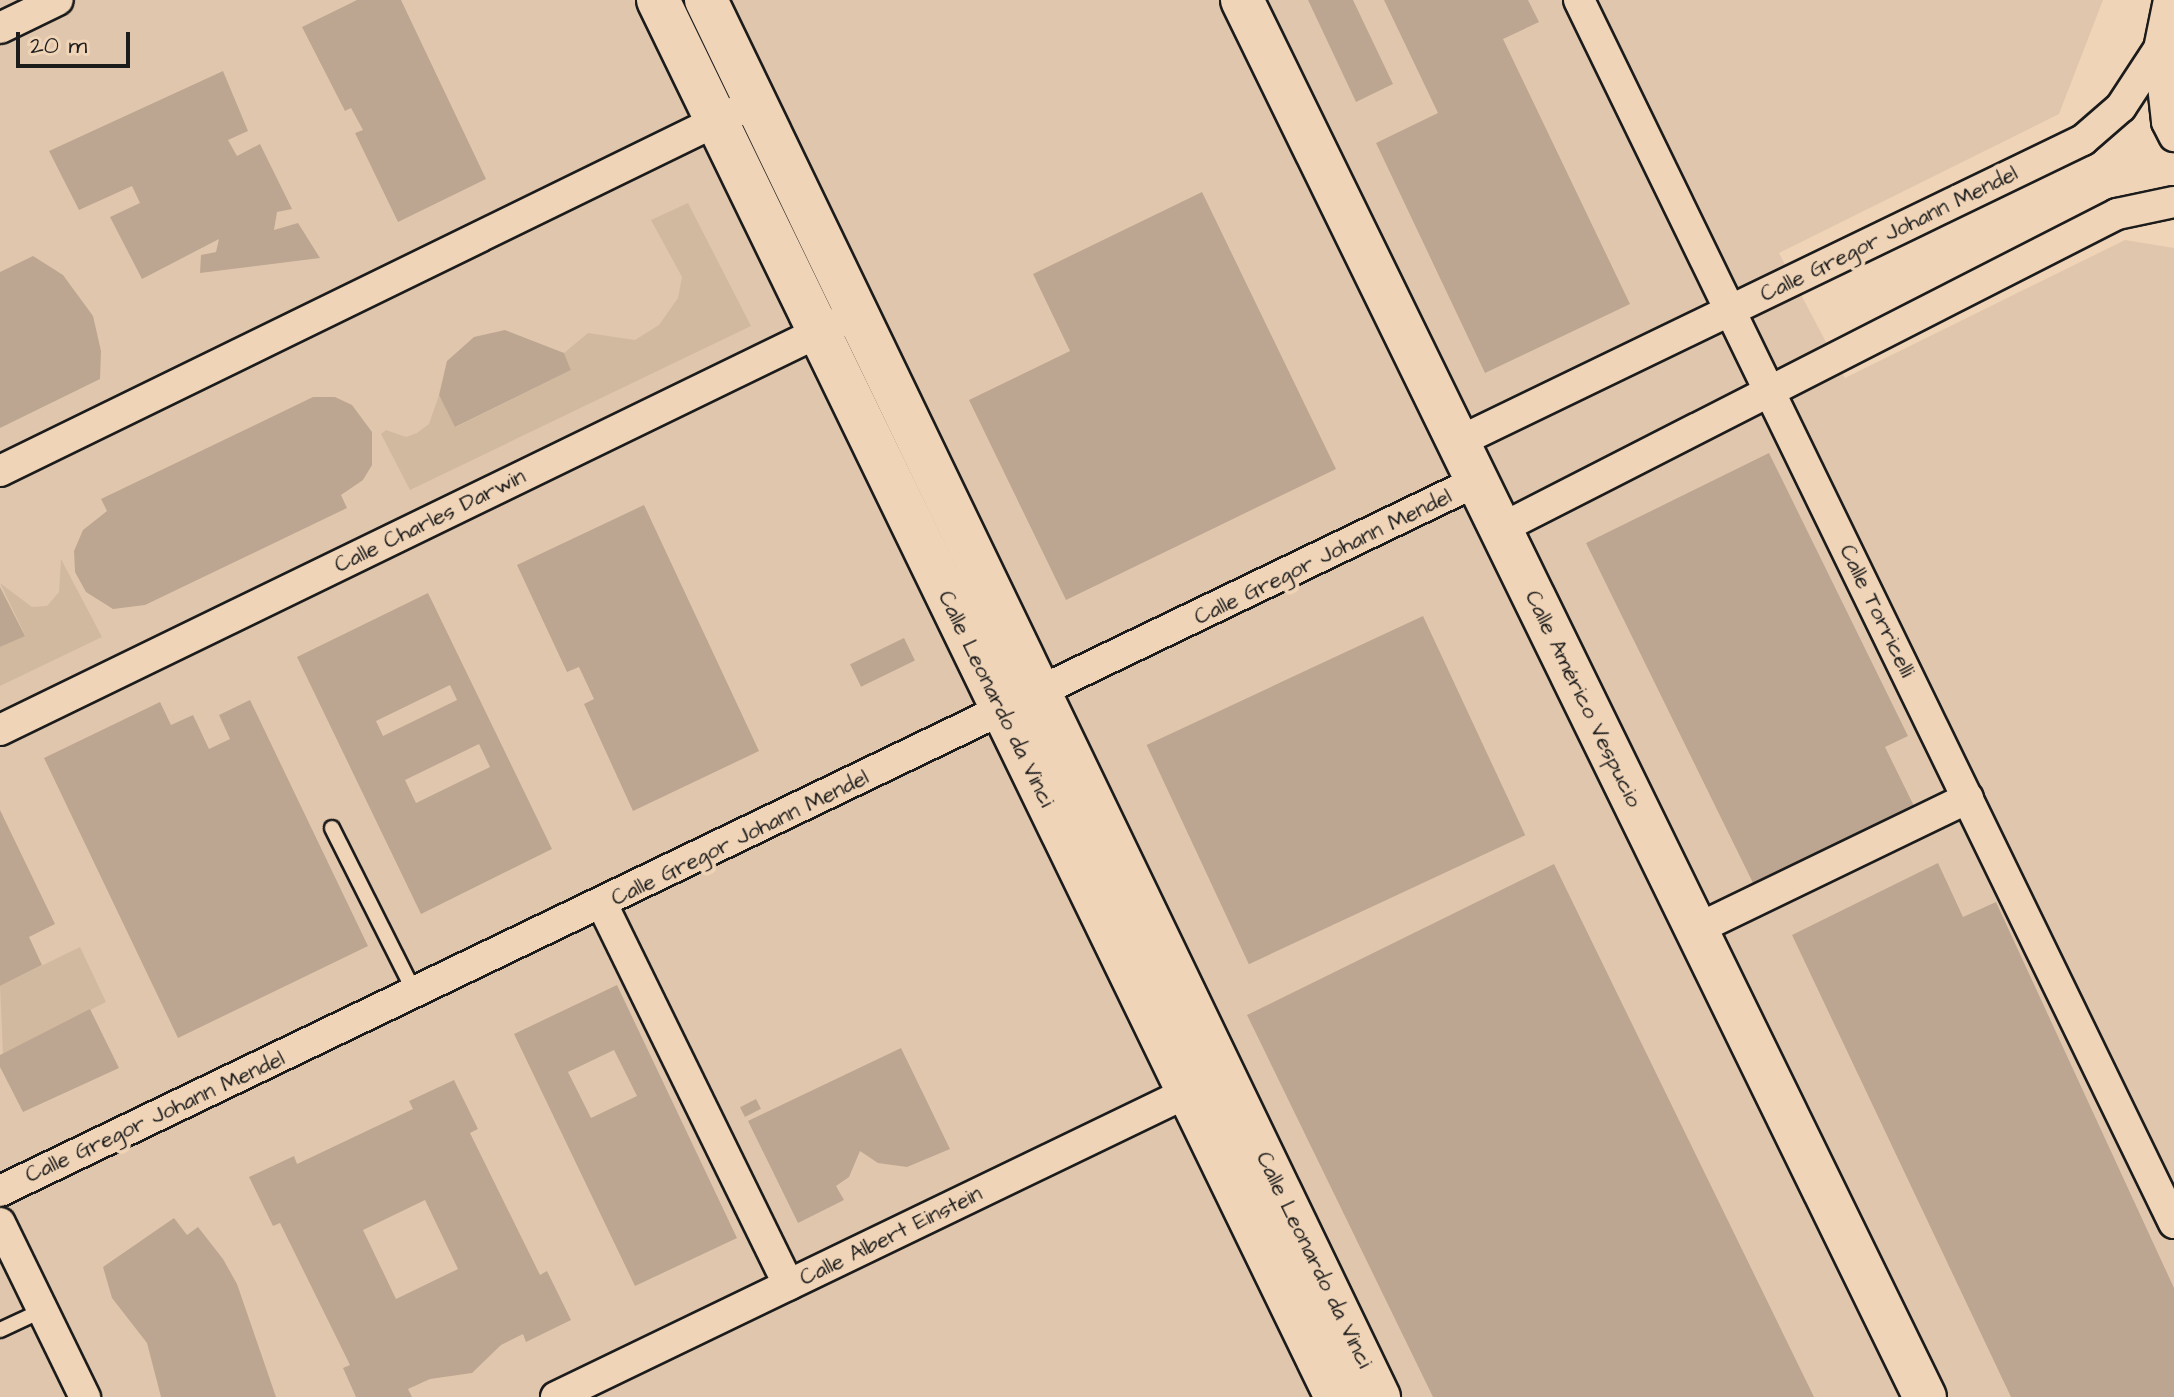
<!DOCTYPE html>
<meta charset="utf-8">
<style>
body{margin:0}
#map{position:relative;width:2174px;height:1397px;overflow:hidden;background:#f0d4b7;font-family:"Architects Daughter",sans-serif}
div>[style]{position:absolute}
.built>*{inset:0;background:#e0c6ac}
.green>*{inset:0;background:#d1b9a0}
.building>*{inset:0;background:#bca691;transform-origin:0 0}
.roads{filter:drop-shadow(2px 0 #1c1c1c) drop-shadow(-2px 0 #1c1c1c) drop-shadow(0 2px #1c1c1c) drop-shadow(0 -2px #1c1c1c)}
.lane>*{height:14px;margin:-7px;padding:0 7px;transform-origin:7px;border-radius:7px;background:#f0d4b7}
.street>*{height:30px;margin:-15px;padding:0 15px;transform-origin:15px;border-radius:15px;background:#f0d4b7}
.secondary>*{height:42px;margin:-21px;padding:0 21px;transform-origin:21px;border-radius:21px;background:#f0d4b7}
span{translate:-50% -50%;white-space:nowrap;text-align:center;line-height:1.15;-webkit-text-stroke:8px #f0d4b7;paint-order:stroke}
.street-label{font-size:22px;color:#1c1c1c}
.scale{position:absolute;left:16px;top:32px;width:114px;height:36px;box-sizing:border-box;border:4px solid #1c1c1c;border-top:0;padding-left:10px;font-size:24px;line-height:28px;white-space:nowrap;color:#1c1c1c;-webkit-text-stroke:6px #f0d4b7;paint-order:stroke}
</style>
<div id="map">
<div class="built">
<div style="clip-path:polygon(0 0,2103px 0,2059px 114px,1779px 253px,1845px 378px,2125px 240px,2174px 248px,2174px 1397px,0 1397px)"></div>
</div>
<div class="green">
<div style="clip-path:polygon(688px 203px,751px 326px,410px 490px,381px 434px,386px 430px,406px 437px,417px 433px,429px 424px,439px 395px,456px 427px,571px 370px,564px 353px,588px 333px,635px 340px,659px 325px,678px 298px,682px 277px,651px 220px)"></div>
<div style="clip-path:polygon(61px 559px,102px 637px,0 686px,0 647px,25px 635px,0 583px,32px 607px,47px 606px,59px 592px)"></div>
<div style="clip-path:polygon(80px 947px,106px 1002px,3px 1054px,0 986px)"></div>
</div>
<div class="building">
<div style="clip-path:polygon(357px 0,401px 0,486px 179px,398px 222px,355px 133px,363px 130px,351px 108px,345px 111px,302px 27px)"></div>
<div style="clip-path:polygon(1308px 0,1353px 0,1393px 84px,1356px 102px)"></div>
<div style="clip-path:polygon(1384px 0,1528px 0,1539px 22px,1503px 39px,1630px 304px,1485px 373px,1376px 143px,1438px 113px)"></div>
<div style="clip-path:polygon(223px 71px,248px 131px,228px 140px,237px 156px,260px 144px,292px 209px,277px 212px,274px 230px,298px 223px,320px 258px,200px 273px,201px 255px,216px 252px,219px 239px,142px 279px,110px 217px,140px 203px,132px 186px,79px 210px,49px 151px)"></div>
<div style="clip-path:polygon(1202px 192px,1336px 469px,1066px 600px,969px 400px,1070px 351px,1033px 274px)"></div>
<div style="clip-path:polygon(33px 256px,63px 275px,93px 316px,101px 351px,100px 379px,0 428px,0 272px)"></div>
<div style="clip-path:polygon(505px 330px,564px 353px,571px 370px,455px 427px,439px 395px,447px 361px,474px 337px)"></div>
<div style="clip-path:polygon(313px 397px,335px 397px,352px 405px,372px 432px,372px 465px,363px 480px,341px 495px,347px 508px,145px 605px,113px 609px,86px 592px,75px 572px,74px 551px,83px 530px,107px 511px,101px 499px)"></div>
<div style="clip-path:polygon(1769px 453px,1908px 736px,1885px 747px,1914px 806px,1754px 885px,1586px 543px)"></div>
<div style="clip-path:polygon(644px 505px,759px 751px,633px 811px,584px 704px,594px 699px,579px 667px,567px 672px,517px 565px)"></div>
<div style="clip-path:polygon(0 587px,25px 636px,0 647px)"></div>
<div style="clip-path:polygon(evenodd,428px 593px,552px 849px,421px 914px,297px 657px,428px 593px,450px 685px,457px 700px,383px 736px,376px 721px,450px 685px,428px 593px,479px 744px,490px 767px,416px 803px,405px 780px,479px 744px)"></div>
<div style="left:1423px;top:616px;width:242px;height:305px;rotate:65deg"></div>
<div style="left:904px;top:638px;width:25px;height:60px;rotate:64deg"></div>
<div style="clip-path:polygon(250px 700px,368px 946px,178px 1038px,44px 758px,160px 702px,171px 725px,193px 715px,209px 749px,230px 739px,219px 715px)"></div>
<div style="clip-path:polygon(0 810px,55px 924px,29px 937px,42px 965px,0 986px)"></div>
<div style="clip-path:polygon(1938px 863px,1963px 917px,1996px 902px,2174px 1288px,2174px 1397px,2011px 1397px,1792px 935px)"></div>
<div style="clip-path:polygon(1554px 864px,1814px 1397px,1433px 1397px,1247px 1015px)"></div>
<div style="clip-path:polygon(evenodd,617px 985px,737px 1238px,635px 1286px,514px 1034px,617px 985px,614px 1050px,637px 1096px,591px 1118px,568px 1072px,614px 1050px)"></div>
<div style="clip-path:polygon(90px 1009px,119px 1068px,23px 1112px,0 1067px,0 1055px)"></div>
<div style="clip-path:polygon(901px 1048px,950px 1149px,907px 1167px,878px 1163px,860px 1151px,849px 1177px,836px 1186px,844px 1200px,798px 1223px,748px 1121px)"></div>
<div style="clip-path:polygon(evenodd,454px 1080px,478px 1129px,470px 1133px,540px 1275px,547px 1271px,571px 1320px,526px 1342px,523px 1334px,501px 1345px,472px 1373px,430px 1379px,408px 1389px,412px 1397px,356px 1397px,343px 1368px,350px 1365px,280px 1223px,273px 1226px,249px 1177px,294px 1156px,297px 1164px,413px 1109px,409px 1101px,454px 1080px,425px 1200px,458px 1269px,396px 1299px,363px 1230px,425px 1200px)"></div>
<div style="left:756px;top:1099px;width:11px;height:18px;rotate:63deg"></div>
<div style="clip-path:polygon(174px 1218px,187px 1235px,198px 1227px,223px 1259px,237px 1284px,276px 1397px,161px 1397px,147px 1343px,112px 1298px,103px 1267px)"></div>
</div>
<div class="roads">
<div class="lane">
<div style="left:332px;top:828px;width:185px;rotate:63.3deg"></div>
<div style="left:0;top:1330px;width:47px;rotate:-24.9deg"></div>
</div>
<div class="street">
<div style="left:1579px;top:0;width:1360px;rotate:64.06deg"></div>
<div style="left:2169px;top:0;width:50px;rotate:101.5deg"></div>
<div style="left:2159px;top:49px;width:73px;rotate:83.7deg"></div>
<div style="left:2167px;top:122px;width:16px;rotate:63deg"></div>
<div style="left:0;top:28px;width:64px;rotate:-25.8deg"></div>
<div style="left:1458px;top:442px;width:694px;rotate:-25.79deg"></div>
<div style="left:2083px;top:140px;width:50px;rotate:-41deg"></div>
<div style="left:2121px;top:107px;width:69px;rotate:-56.8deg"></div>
<div style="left:0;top:471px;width:818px;rotate:-26.03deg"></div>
<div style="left:1500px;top:529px;width:693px;rotate:-27.05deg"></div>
<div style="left:2117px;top:214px;width:58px;rotate:-11.9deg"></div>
<div style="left:0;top:730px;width:956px;rotate:-25.92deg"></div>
<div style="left:602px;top:904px;width:424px;rotate:63.9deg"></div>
<div style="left:1697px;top:929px;width:301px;rotate:-25.8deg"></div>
<div style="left:0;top:1191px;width:1639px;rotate:-25.67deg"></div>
<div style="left:0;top:1223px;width:194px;rotate:64deg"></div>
<div style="left:556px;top:1397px;width:721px;rotate:-25.75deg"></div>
</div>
<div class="secondary">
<div style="left:658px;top:0;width:1553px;rotate:64.11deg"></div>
<div style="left:706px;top:0;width:1551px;rotate:64.28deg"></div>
<div style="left:1242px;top:0;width:1555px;rotate:63.95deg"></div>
</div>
</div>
<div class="street-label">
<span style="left:1889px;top:234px;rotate:-26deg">Calle Gregor Johann Mendel</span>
<span style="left:430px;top:521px;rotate:-26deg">Calle Charles Darwin</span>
<span style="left:1323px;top:557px;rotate:-26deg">Calle Gregor Johann Mendel</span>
<span style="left:1877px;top:611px;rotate:64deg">Calle Torricelli</span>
<span style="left:996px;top:699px;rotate:64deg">Calle Leonardo da Vinci</span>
<span style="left:1583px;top:699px;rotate:64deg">Calle Américo Vespucio</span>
<span style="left:740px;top:838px;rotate:-26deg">Calle Gregor Johann Mendel</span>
<span style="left:155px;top:1117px;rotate:-25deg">Calle Gregor Johann Mendel</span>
<span style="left:891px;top:1236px;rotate:-26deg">Calle Albert Einstein</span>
<span style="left:1314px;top:1260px;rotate:64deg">Calle Leonardo da Vinci</span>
</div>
<div class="scale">20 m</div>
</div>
